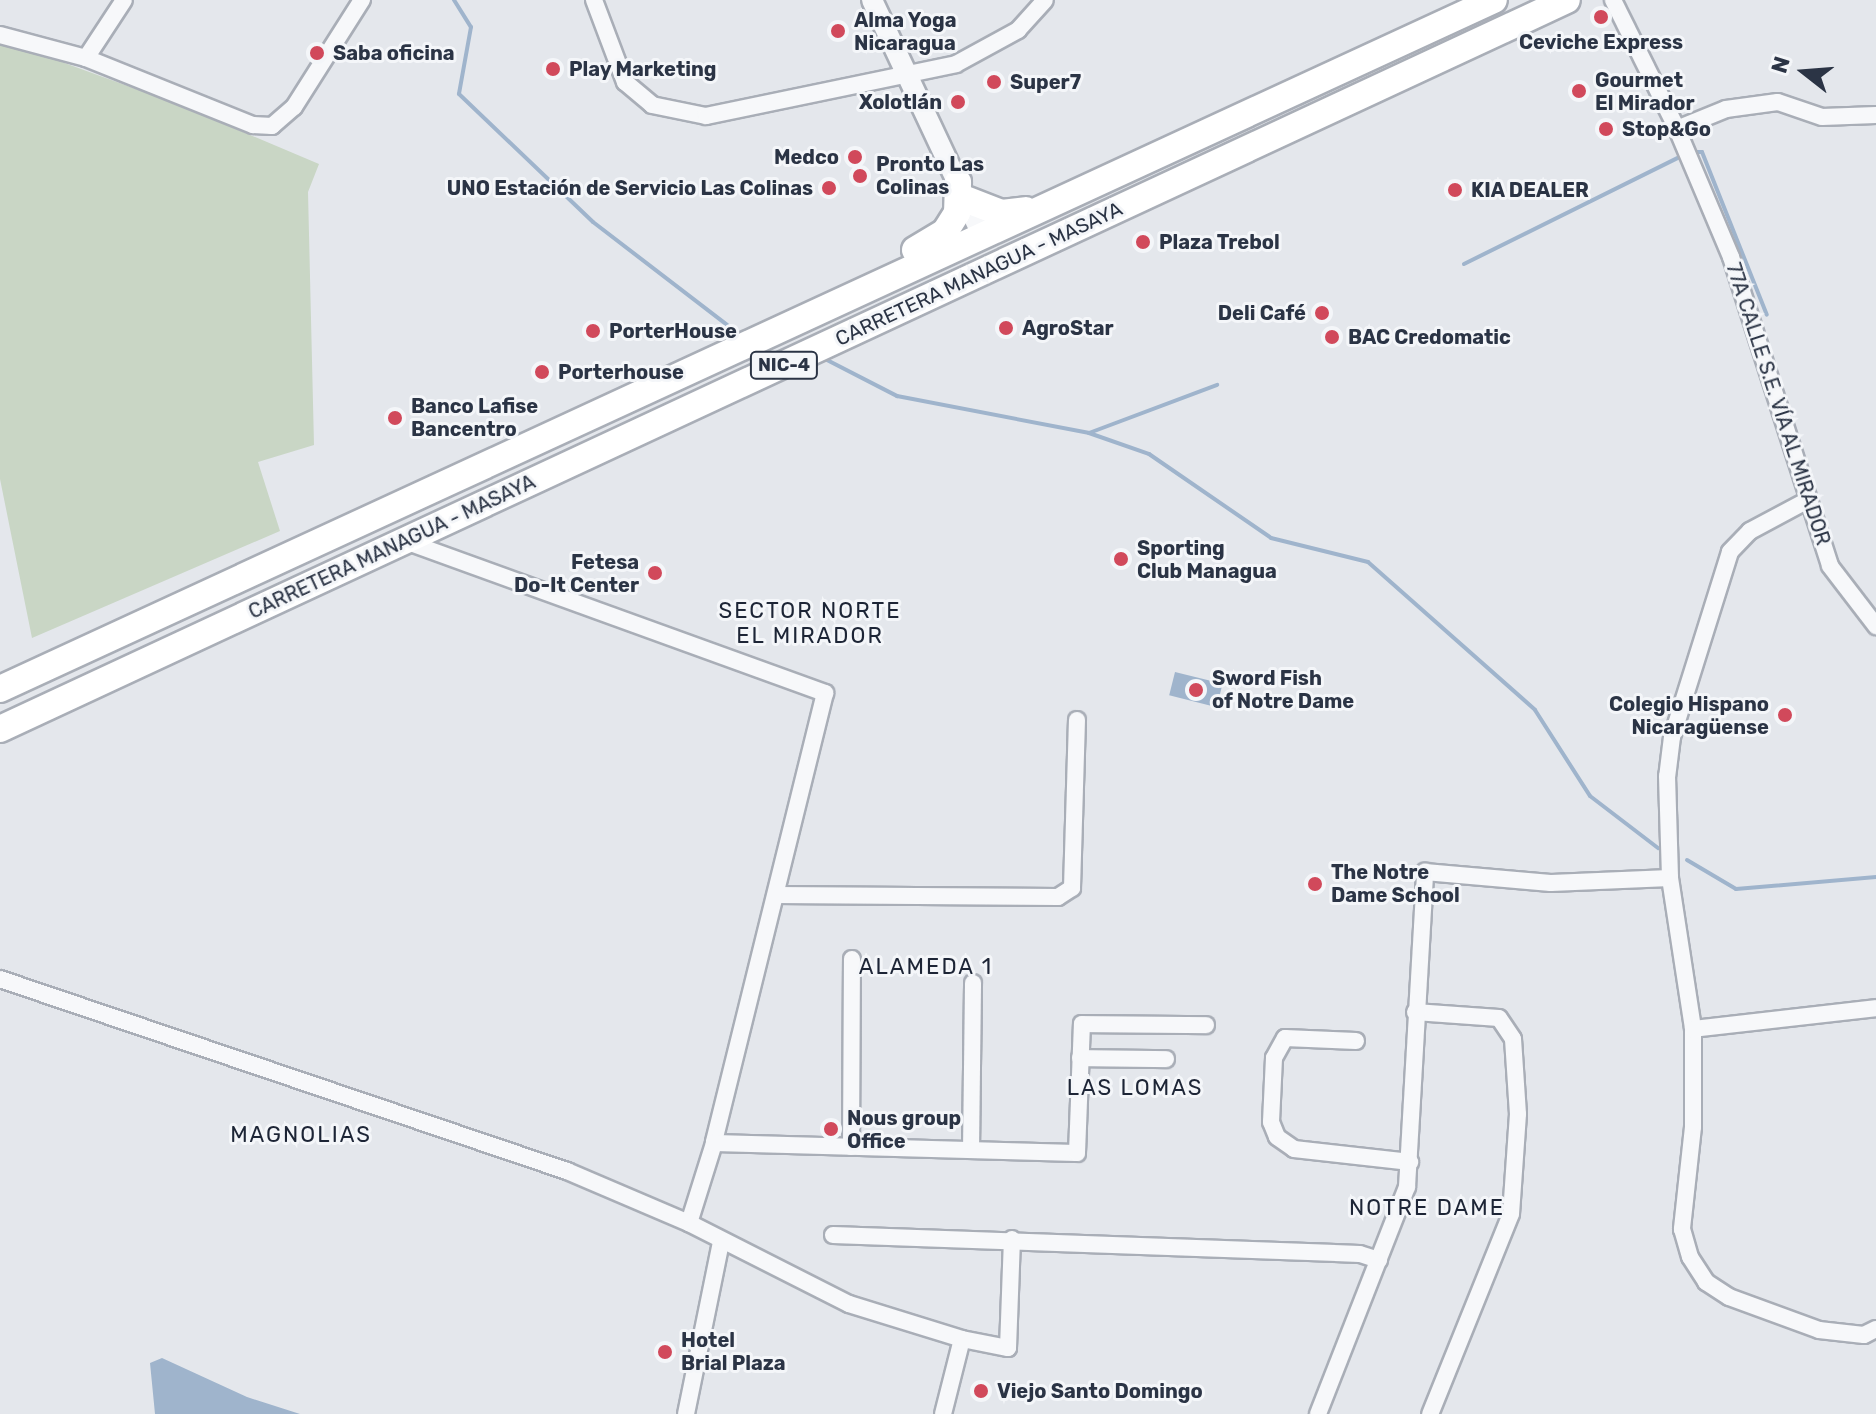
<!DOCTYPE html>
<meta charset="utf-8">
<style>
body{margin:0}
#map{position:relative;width:1876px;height:1414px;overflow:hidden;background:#e4e7ec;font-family:Rubik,sans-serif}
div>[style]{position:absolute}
.green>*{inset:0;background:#c9d6c5}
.water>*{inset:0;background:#9fb4cc;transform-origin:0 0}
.stream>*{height:4px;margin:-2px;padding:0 2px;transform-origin:2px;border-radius:2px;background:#9fb4cc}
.roads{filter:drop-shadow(2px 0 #a9aeb7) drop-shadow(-2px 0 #a9aeb7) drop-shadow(0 2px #a9aeb7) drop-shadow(0 -2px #a9aeb7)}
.minor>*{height:16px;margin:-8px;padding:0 8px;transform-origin:8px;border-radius:8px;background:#f7f8fa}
.tertiary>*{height:20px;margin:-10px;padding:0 10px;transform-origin:10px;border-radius:10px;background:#f7f8fa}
.trunk>*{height:26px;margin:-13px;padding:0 13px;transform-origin:13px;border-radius:13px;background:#fff}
.dots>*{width:22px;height:22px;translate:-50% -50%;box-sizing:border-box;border:4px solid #f4f6f9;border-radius:50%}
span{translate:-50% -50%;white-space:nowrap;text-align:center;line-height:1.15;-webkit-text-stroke:6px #f4f6f9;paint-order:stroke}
.shield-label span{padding:2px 6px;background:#f4f6f9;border:2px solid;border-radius:6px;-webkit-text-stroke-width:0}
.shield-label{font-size:18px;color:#2b3445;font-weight:700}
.poi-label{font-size:20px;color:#2b3445;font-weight:700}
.left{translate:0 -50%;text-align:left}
.right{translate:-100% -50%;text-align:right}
.street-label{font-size:20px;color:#2b3445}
.neighbourhood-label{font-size:22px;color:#1d2536;letter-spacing:2px}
.north{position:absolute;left:1764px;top:32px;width:80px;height:80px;-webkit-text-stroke:6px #f4f6f9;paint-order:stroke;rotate:287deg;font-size:22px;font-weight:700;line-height:32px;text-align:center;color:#2b3445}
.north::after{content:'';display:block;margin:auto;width:28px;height:36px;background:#2b3445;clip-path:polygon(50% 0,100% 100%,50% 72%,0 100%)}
</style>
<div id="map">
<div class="green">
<div style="clip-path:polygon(0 45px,51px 58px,177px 104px,319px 164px,308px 192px,314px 445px,258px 462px,280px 531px,32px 638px,0 479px)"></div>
</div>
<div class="water">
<div style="left:1175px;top:672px;width:49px;height:24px;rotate:14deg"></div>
<div style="clip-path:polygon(162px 1358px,247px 1397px,300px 1414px,155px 1414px,150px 1363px)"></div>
</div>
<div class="stream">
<div style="left:454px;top:0;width:32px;rotate:58deg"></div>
<div style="left:471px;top:27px;width:68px;rotate:100.2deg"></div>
<div style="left:459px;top:94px;width:185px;rotate:43.7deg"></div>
<div style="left:593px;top:222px;width:169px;rotate:37.5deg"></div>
<div style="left:1691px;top:152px;width:11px"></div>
<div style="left:1702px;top:152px;width:175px;rotate:68.3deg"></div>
<div style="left:1464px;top:264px;width:246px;rotate:-26.4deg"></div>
<div style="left:827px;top:360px;width:79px;rotate:27.2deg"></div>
<div style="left:897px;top:396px;width:196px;rotate:10.9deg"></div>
<div style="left:1089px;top:433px;width:137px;rotate:-20.6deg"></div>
<div style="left:1089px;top:433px;width:64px;rotate:19.3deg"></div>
<div style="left:1149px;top:454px;width:148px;rotate:34.5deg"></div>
<div style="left:1271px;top:538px;width:100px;rotate:13.9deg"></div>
<div style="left:1368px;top:562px;width:223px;rotate:41.5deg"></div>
<div style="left:1535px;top:710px;width:102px;rotate:57.4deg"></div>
<div style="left:1590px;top:796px;width:86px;rotate:37.4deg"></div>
<div style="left:1687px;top:860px;width:57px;rotate:30.6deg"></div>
<div style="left:1736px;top:889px;width:141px;rotate:-4.9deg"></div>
</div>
<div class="roads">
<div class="minor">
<div style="left:594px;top:0;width:88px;rotate:69.3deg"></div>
<div style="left:625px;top:82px;width:35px;rotate:40deg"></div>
<div style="left:652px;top:105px;width:55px;rotate:11.5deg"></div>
<div style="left:706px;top:116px;width:255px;rotate:-11.7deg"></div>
<div style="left:956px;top:64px;width:71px;rotate:-28.7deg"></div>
<div style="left:1018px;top:30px;width:40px;rotate:-48deg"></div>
<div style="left:1613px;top:0;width:144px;rotate:63.6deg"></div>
<div style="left:1677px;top:129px;width:139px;rotate:67.1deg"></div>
<div style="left:1731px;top:257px;width:324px;rotate:72.2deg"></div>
<div style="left:1830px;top:566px;width:76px;rotate:52.5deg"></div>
<div style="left:0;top:35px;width:89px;rotate:15deg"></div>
<div style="left:86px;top:58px;width:180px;rotate:21.9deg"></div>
<div style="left:253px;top:125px;width:19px;rotate:3deg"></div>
<div style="left:272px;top:126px;width:29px;rotate:-41deg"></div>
<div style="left:294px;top:107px;width:127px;rotate:-57.6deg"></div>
<div style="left:86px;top:58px;width:69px;rotate:-56.8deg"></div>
<div style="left:1677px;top:129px;width:53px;rotate:-22.2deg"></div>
<div style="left:1726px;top:109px;width:52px;rotate:-7.7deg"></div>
<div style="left:1778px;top:102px;width:46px;rotate:18.8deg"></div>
<div style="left:1822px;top:117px;width:54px;rotate:-2.1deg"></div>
<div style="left:1808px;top:500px;width:66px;rotate:151.9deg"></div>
<div style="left:1750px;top:531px;width:29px;rotate:134deg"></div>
<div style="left:1730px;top:552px;width:194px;rotate:107.4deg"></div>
<div style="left:1672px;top:737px;width:39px;rotate:97deg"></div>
<div style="left:1667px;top:776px;width:102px;rotate:88.3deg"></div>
<div style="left:1670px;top:878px;width:153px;rotate:81.3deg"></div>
<div style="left:1693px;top:1029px;width:98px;rotate:90deg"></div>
<div style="left:1693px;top:1127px;width:103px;rotate:96.2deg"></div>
<div style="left:1682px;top:1229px;width:29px;rotate:74deg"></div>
<div style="left:1690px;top:1257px;width:30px;rotate:57deg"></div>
<div style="left:1706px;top:1282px;width:27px;rotate:33deg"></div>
<div style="left:1729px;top:1297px;width:96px;rotate:20.1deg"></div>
<div style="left:1819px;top:1330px;width:45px;rotate:6.3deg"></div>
<div style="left:1864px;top:1335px;width:13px;rotate:-27deg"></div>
<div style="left:405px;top:541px;width:447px;rotate:19.9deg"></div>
<div style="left:825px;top:693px;width:463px;rotate:103.9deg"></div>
<div style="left:776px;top:895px;width:282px;rotate:0.4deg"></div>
<div style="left:1058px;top:897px;width:17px;rotate:-33deg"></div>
<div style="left:1072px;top:888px;width:168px;rotate:-88.3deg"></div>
<div style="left:0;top:979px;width:599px;rotate:18.71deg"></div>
<div style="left:567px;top:1171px;width:133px;rotate:23.1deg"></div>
<div style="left:689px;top:1223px;width:179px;rotate:26.9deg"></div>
<div style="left:849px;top:1304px;width:118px;rotate:17.2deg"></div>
<div style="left:962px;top:1339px;width:47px;rotate:11.1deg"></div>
<div style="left:1008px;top:1348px;width:109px;rotate:-87.9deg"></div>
<div style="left:1415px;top:1012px;width:84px;rotate:4.1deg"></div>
<div style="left:1499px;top:1018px;width:25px;rotate:56deg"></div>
<div style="left:1513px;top:1039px;width:75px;rotate:86.2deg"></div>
<div style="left:1518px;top:1114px;width:100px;rotate:94deg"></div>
<div style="left:1511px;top:1214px;width:216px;rotate:112deg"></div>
<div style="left:1693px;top:1029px;width:184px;rotate:-6.5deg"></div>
<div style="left:1356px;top:1041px;width:71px;rotate:-177.6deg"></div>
<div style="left:1285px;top:1038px;width:23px;rotate:119deg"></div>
<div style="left:1274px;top:1058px;width:64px;rotate:92.7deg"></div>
<div style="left:1271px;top:1122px;width:16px;rotate:68deg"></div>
<div style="left:1277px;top:1137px;width:21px;rotate:35deg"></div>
<div style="left:1294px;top:1149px;width:117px;rotate:6.4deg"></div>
<div style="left:1080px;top:1058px;width:86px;rotate:0.7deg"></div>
<div style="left:851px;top:1147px;width:188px;rotate:-89.7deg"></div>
<div style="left:971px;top:1150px;width:167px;rotate:-89.3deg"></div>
<div style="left:689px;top:1223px;width:84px;rotate:-72.6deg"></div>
<div style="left:714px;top:1143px;width:363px;rotate:1.6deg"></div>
<div style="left:1077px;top:1153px;width:129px;rotate:-87.8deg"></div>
<div style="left:1082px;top:1024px;width:124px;rotate:0.5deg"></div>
<div style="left:833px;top:1235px;width:527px;rotate:2.06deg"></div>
<div style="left:1360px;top:1254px;width:20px;rotate:18deg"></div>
<div style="left:686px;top:1414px;width:176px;rotate:-78.5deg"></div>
<div style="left:943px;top:1414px;width:77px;rotate:-75.8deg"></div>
<div style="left:1318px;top:1414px;width:244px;rotate:-68.6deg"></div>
<div style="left:1407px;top:1187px;width:316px;rotate:-86.7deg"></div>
<div style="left:1425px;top:872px;width:126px;rotate:5deg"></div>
<div style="left:1551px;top:883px;width:119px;rotate:-2.4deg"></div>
</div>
<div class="tertiary">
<div style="left:872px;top:0;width:259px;rotate:64.9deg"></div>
</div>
<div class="trunk">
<div style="left:965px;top:199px;width:40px;rotate:21deg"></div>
<div style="left:1002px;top:213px;width:24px;rotate:-7deg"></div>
<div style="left:915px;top:250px;width:35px;rotate:-31deg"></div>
<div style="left:945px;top:232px;width:22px;rotate:-58deg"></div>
<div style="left:957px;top:213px;width:31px;rotate:-88deg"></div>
<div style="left:0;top:689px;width:1645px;rotate:-24.76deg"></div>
<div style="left:0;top:729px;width:1728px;rotate:-24.95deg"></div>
</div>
</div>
<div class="dots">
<div style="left:1601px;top:17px;background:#d1495b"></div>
<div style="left:838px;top:31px;background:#d1495b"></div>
<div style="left:317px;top:53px;background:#d1495b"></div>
<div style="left:553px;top:69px;background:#d1495b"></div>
<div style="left:994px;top:82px;background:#d1495b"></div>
<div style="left:1579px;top:91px;background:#d1495b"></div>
<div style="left:958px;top:102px;background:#d1495b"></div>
<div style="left:1606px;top:129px;background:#d1495b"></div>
<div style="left:855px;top:157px;background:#d1495b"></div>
<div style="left:860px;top:176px;background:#d1495b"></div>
<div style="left:829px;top:188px;background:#d1495b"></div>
<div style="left:1455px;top:190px;background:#d1495b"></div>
<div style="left:1143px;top:242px;background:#d1495b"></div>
<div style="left:1322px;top:313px;background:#d1495b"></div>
<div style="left:1006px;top:328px;background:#d1495b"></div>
<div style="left:593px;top:331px;background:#d1495b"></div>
<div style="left:1332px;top:337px;background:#d1495b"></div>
<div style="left:542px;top:372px;background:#d1495b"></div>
<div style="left:395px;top:418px;background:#d1495b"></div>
<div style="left:1121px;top:559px;background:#d1495b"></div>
<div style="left:655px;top:573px;background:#d1495b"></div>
<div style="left:1196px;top:690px;background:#d1495b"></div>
<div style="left:1785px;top:715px;background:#d1495b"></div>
<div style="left:1315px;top:884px;background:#d1495b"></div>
<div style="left:831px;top:1129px;background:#d1495b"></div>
<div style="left:665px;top:1352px;background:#d1495b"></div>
<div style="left:981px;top:1391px;background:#d1495b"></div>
</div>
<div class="shield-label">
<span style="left:784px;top:365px">NIC-4</span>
</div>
<div class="poi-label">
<span class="left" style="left:854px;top:32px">Alma Yoga<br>Nicaragua</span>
<span style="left:1601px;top:42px">Ceviche Express</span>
<span class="left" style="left:333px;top:53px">Saba oficina</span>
<span class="left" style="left:569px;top:69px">Play Marketing</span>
<span class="left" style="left:1595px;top:92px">Gourmet<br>El Mirador</span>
<span class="left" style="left:1010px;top:82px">Super7</span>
<span class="right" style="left:942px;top:102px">Xolotlán</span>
<span class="left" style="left:1622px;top:129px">Stop&amp;Go</span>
<span class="right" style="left:839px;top:157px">Medco</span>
<span class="left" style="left:876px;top:176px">Pronto Las<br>Colinas</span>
<span class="right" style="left:813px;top:188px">UNO Estación de Servicio Las Colinas</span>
<span class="left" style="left:1471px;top:190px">KIA DEALER</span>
<span class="left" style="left:1159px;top:242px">Plaza Trebol</span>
<span class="right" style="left:1306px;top:313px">Deli Café</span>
<span class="left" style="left:1022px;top:328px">AgroStar</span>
<span class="left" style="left:609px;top:331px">PorterHouse</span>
<span class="left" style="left:1348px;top:337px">BAC Credomatic</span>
<span class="left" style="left:558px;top:372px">Porterhouse</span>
<span class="left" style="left:411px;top:418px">Banco Lafise<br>Bancentro</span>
<span class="left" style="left:1137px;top:560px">Sporting<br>Club Managua</span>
<span class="right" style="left:639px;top:574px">Fetesa<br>Do-It Center</span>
<span class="left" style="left:1212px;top:690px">Sword Fish<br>of Notre Dame</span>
<span class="right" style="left:1769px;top:716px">Colegio Hispano<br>Nicaragüense</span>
<span class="left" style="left:1331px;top:884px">The Notre<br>Dame School</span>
<span class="left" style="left:847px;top:1130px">Nous group<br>Office</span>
<span class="left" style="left:681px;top:1352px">Hotel<br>Brial Plaza</span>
<span class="left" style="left:997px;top:1391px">Viejo Santo Domingo</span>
</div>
<div class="street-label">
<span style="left:979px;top:274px;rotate:-25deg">CARRETERA MANAGUA - MASAYA</span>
<span style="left:1778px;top:404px;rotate:72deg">77A CALLE S.E. VÍA AL MIRADOR</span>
<span style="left:392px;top:547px;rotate:-25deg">CARRETERA MANAGUA - MASAYA</span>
</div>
<div class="neighbourhood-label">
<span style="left:810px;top:623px">SECTOR NORTE<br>EL MIRADOR</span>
<span style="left:926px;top:967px">ALAMEDA 1</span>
<span style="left:1135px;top:1088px">LAS LOMAS</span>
<span style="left:301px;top:1135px">MAGNOLIAS</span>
<span style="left:1427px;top:1208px">NOTRE DAME</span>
</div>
<div class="north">N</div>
</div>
